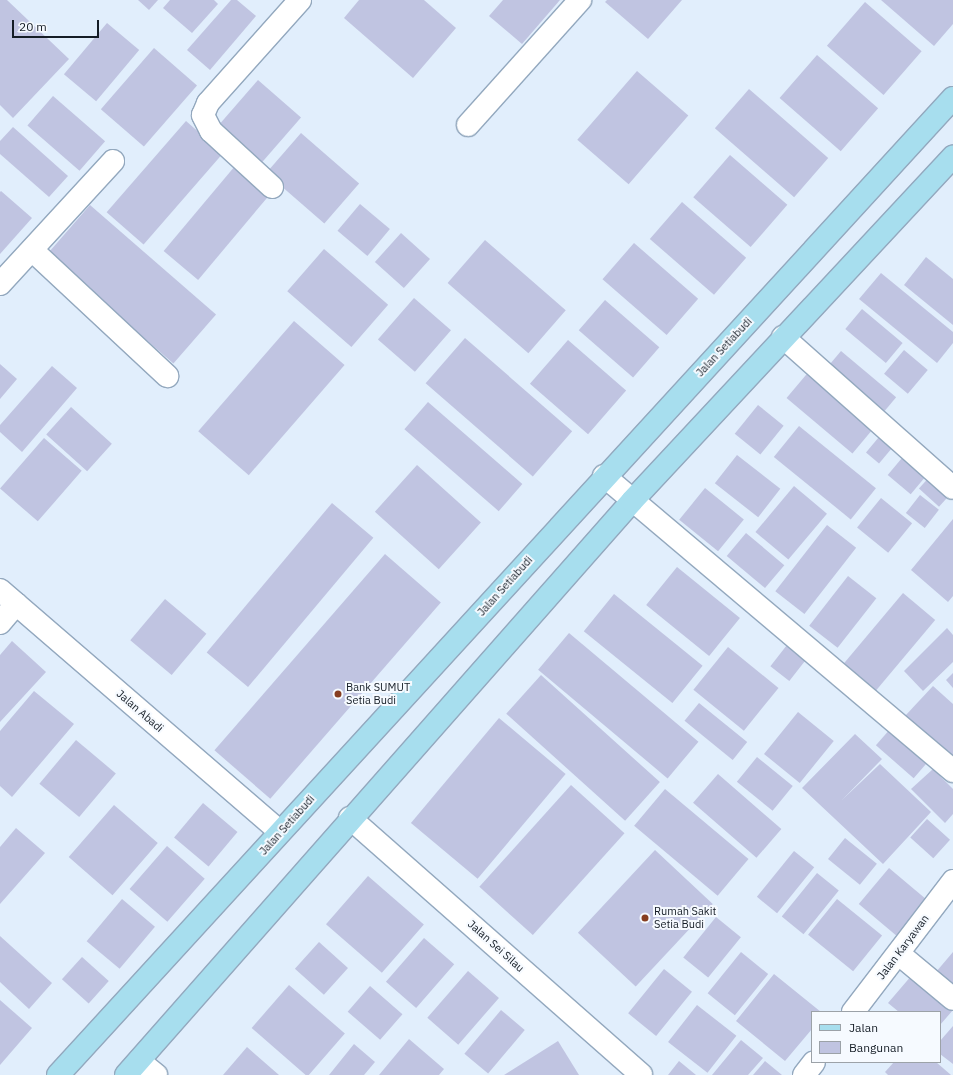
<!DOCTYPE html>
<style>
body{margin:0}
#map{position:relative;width:953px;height:1075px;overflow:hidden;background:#e1eefc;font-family:"IBM Plex Sans",sans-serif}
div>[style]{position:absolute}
.building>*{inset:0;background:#c0c4e1;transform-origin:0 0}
.roads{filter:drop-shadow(1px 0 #93a8be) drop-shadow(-1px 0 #93a8be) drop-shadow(0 1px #93a8be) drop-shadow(0 -1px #93a8be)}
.minor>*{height:22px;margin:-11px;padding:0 11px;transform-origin:11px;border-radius:11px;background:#fff}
.major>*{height:22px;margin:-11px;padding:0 11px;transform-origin:11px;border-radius:11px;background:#a7deee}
.dots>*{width:11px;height:11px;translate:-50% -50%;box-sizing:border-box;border:2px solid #f6faff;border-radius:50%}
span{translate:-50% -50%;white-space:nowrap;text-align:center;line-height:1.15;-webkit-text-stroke:4px #f6faff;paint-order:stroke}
.street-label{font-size:11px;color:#151d26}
.poi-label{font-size:11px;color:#151d26}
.left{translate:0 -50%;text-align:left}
.legend{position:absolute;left:811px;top:1011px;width:130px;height:52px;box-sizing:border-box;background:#f6faff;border:1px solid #9ca2a8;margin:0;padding:5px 7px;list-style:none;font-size:12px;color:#151d26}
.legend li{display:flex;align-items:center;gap:8px;height:20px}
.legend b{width:20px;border:1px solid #9ca2a8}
.scale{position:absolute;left:12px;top:20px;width:87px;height:18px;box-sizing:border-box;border:2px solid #151d26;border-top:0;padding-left:5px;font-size:12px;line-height:14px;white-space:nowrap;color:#151d26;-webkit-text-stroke:3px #f6faff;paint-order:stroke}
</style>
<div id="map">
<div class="building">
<div style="clip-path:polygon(0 0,7px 0,69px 59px,13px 118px,0 105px)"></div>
<div style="clip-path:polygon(138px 0,158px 0,149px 10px)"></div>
<div style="clip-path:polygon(170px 0,214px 0,218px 4px,192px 33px,163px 8px)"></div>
<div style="clip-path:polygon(231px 0,237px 0,256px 16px,210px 70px,187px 50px)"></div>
<div style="clip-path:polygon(359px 0,424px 0,456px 28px,413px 78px,344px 18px)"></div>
<div style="clip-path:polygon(503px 0,560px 0,522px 44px,489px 16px)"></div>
<div style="clip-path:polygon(607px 0,682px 0,648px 39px,605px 2px)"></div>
<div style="clip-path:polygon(881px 0,953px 0,953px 24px,934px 46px)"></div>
<div style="left:865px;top:2px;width:75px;height:58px;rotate:41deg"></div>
<div style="left:107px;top:23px;width:42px;height:67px;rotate:40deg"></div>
<div style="left:154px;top:48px;width:57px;height:81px;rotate:41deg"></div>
<div style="left:817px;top:55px;width:81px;height:57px;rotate:41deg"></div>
<div style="left:637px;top:71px;width:68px;height:91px;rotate:41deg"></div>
<div style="left:258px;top:80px;width:57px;height:66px;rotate:41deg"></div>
<div style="left:749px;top:89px;width:105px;height:52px;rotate:41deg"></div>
<div style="left:53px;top:96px;width:69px;height:39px;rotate:41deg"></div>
<div style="left:186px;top:121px;width:49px;height:121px;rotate:41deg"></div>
<div style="clip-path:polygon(13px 127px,68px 176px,49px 197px,0 154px,0 141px)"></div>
<div style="left:301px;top:133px;width:77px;height:53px;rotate:41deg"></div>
<div style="left:730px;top:155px;width:76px;height:56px;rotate:41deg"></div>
<div style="left:235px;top:166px;width:45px;height:111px;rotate:40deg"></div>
<div style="clip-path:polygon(1px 191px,32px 218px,0 254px,0 192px)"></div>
<div style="left:682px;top:202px;width:85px;height:49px;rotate:41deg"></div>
<div style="left:360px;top:204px;width:39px;height:35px;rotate:40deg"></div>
<div style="left:90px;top:205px;width:167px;height:65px;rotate:41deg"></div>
<div style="left:401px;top:233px;width:39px;height:39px;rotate:42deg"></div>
<div style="left:485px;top:240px;width:107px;height:57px;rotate:41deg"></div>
<div style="left:634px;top:243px;width:85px;height:48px;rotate:41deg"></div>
<div style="left:324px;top:249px;width:85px;height:56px;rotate:41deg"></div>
<div style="clip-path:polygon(926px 257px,953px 279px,953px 325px,904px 285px)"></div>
<div style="clip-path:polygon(881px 273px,953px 332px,953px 343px,937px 363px,859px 299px)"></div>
<div style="left:414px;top:298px;width:49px;height:55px;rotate:41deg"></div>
<div style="left:605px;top:300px;width:72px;height:40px;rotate:41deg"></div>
<div style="left:862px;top:309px;width:53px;height:26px;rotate:40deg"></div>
<div style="left:294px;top:321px;width:67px;height:146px;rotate:41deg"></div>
<div style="left:465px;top:338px;width:142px;height:60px;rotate:41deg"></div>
<div style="left:568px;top:340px;width:77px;height:58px;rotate:41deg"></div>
<div style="left:904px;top:350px;width:31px;height:31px;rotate:40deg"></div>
<div style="left:841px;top:351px;width:72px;height:18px;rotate:40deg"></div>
<div style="clip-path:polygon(0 364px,17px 379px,0 399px)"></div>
<div style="clip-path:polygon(52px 366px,77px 388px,22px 452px,0 432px,0 425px)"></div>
<div style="left:811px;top:369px;width:86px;height:38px;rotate:40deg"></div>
<div style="left:428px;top:402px;width:125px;height:36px;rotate:41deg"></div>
<div style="left:758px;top:405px;width:33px;height:37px;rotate:39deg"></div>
<div style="left:71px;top:407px;width:55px;height:37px;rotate:42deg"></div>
<div style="left:799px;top:426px;width:99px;height:40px;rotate:39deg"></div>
<div style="left:884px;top:431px;width:17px;height:28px;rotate:40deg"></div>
<div style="left:44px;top:438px;width:50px;height:67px;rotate:41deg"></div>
<div style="left:907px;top:452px;width:30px;height:30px;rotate:40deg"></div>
<div style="left:737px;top:455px;width:55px;height:36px;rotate:38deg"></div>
<div style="left:417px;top:465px;width:86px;height:63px;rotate:42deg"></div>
<div style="left:933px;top:473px;width:27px;height:21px;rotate:42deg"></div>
<div style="left:794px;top:486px;width:43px;height:60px;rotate:40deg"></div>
<div style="left:705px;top:488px;width:50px;height:41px;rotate:39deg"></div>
<div style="left:920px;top:495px;width:24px;height:23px;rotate:38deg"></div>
<div style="left:881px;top:498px;width:40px;height:38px;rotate:39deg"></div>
<div style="left:332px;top:503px;width:54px;height:195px;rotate:40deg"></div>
<div style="clip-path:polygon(953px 519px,953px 596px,948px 602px,911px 570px)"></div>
<div style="left:827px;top:525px;width:37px;height:84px;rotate:38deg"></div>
<div style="left:746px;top:533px;width:50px;height:30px;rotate:40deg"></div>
<div style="left:385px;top:554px;width:74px;height:260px;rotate:41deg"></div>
<div style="left:677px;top:567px;width:81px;height:49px;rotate:39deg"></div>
<div style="left:848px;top:576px;width:36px;height:63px;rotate:38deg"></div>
<div style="left:903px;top:593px;width:42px;height:94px;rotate:40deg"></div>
<div style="left:614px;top:594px;width:114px;height:48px;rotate:39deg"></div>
<div style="left:165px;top:599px;width:54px;height:54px;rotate:40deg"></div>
<div style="clip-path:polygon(947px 628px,953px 635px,953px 662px,923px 691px,904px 671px)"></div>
<div style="left:569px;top:633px;width:169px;height:48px;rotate:40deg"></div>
<div style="clip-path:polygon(12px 641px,46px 672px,0 722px,0 655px)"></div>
<div style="left:787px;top:645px;width:24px;height:27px;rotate:38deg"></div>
<div style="left:728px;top:647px;width:65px;height:55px;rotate:39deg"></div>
<div style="clip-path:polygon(953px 673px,953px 688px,946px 680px)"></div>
<div style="left:541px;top:675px;width:160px;height:52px;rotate:42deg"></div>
<div style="clip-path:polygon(933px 686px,953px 704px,953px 759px,905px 716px)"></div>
<div style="clip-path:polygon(34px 691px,74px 724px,12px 797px,0 786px,0 731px)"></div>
<div style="left:699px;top:703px;width:62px;height:23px;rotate:39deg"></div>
<div style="left:798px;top:712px;width:46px;height:54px;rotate:39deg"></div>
<div style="left:499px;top:718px;width:87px;height:137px;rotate:40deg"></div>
<div style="left:891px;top:728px;width:50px;height:23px;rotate:41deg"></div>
<div style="clip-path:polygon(855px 734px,882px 759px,842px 800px,880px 764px,931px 812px,883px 864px,802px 788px)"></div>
<div style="left:76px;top:740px;width:52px;height:57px;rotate:40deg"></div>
<div style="left:757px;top:757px;width:46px;height:32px;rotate:39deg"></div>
<div style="clip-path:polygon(933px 769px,953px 789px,953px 814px,945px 823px,911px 789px)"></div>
<div style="left:718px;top:774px;width:84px;height:38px;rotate:41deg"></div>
<div style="left:571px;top:785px;width:72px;height:137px;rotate:42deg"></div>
<div style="left:665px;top:789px;width:109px;height:48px;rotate:40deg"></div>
<div style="left:203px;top:803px;width:45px;height:45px;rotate:40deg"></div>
<div style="left:114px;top:805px;width:58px;height:69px;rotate:41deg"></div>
<div style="left:927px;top:819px;width:31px;height:25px;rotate:42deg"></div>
<div style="clip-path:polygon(16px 828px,45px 853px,0 904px,0 847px)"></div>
<div style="left:845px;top:838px;width:41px;height:27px;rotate:39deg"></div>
<div style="left:167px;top:846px;width:50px;height:57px;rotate:41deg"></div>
<div style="left:655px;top:850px;width:79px;height:113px;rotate:43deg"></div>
<div style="left:794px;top:851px;width:26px;height:59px;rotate:39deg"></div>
<div style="left:889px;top:868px;width:52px;height:47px;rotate:40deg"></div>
<div style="left:817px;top:873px;width:28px;height:56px;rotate:39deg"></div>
<div style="left:368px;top:876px;width:74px;height:64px;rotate:41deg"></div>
<div style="left:122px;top:899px;width:43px;height:55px;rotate:40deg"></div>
<div style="left:837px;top:899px;width:58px;height:46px;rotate:39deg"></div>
<div style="left:716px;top:917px;width:32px;height:52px;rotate:39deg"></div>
<div style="clip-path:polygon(0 936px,52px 983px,29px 1009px,0 982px)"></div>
<div style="left:424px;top:938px;width:40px;height:58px;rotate:41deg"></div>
<div style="left:319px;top:942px;width:39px;height:36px;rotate:42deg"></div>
<div style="left:741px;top:952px;width:35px;height:53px;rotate:39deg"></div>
<div style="clip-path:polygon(953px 952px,953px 987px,936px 972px)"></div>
<div style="left:82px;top:957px;width:36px;height:30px;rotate:42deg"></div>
<div style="left:664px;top:969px;width:36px;height:57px;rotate:39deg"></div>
<div style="left:468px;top:971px;width:41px;height:62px;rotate:41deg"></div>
<div style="clip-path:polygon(774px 974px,821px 1012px,812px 1012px,812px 1029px,785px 1061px,736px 1021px)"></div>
<div style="clip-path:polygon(912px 975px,953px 1010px,940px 1025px,940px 1012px,899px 1012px,888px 1003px)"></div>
<div style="left:289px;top:985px;width:74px;height:57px;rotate:41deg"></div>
<div style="left:370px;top:986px;width:43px;height:34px;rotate:41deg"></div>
<div style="clip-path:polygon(0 1000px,32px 1028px,0 1065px)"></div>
<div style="left:697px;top:1005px;width:50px;height:47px;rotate:38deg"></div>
<div style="left:501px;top:1010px;width:31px;height:57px;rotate:40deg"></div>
<div style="clip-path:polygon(953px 1026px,953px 1064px,940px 1054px,940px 1041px)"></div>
<div style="clip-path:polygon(409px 1039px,444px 1069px,439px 1075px,379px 1075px)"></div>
<div style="clip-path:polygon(741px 1040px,763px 1058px,748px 1075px,712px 1075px)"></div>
<div style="clip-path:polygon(558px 1041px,579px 1075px,504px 1075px)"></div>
<div style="clip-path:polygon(354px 1044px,375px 1062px,364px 1075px,329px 1075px)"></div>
<div style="clip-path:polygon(247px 1047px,279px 1075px,223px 1075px)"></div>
<div style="clip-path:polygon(679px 1061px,696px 1075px,668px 1075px)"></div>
<div style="clip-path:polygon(765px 1061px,782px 1075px,753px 1075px)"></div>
<div style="clip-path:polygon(894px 1062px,936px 1062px,951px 1075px,888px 1075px,885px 1072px)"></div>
</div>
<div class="roads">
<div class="minor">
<div style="left:468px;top:125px;width:168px;rotate:-48.1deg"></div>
<div style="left:272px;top:187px;width:83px;rotate:-137.4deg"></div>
<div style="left:211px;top:131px;width:18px;rotate:-117deg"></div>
<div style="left:203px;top:115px;width:13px;rotate:-67deg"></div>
<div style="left:208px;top:103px;width:138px;rotate:-48.2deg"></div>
<div style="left:32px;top:250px;width:185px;rotate:43deg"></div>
<div style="left:0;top:284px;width:167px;rotate:-47.4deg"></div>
<div style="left:783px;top:337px;width:227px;rotate:41.6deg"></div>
<div style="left:604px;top:476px;width:457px;rotate:40.2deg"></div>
<div style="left:0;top:590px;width:370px;rotate:40.8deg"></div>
<div style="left:0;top:623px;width:25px;rotate:-50deg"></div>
<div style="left:350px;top:818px;width:388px;rotate:41.4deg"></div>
<div style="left:899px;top:954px;width:70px;rotate:39.8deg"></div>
<div style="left:853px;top:1012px;width:165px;rotate:-52.6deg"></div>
<div style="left:139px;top:1061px;width:22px;rotate:39deg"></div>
<div style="left:804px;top:1075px;width:16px;rotate:-52deg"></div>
</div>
<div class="major">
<div style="left:58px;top:1075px;width:1325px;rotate:-47.51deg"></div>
<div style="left:126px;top:1075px;width:765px;rotate:-48.6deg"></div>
<div style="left:632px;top:501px;width:471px;rotate:-47deg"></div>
</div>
</div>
<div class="dots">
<div style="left:338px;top:694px;background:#863d20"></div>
<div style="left:645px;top:918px;background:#863d20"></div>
</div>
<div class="street-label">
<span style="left:724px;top:347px;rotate:-47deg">Jalan Setiabudi</span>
<span style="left:505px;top:586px;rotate:-48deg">Jalan Setiabudi</span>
<span style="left:140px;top:711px;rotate:41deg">Jalan Abadi</span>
<span style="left:287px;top:825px;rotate:-48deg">Jalan Setiabudi</span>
<span style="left:496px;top:946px;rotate:42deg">Jalan Sei Silau</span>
<span style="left:903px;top:947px;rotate:-53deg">Jalan Karyawan</span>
</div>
<div class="poi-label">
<span class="left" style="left:346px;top:694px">Bank SUMUT<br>Setia Budi</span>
<span class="left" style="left:654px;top:918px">Rumah Sakit<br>Setia Budi</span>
</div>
<ul class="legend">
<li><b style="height:5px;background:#a7deee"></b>Jalan</li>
<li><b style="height:11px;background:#c0c4e1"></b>Bangunan</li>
</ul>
<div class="scale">20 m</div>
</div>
